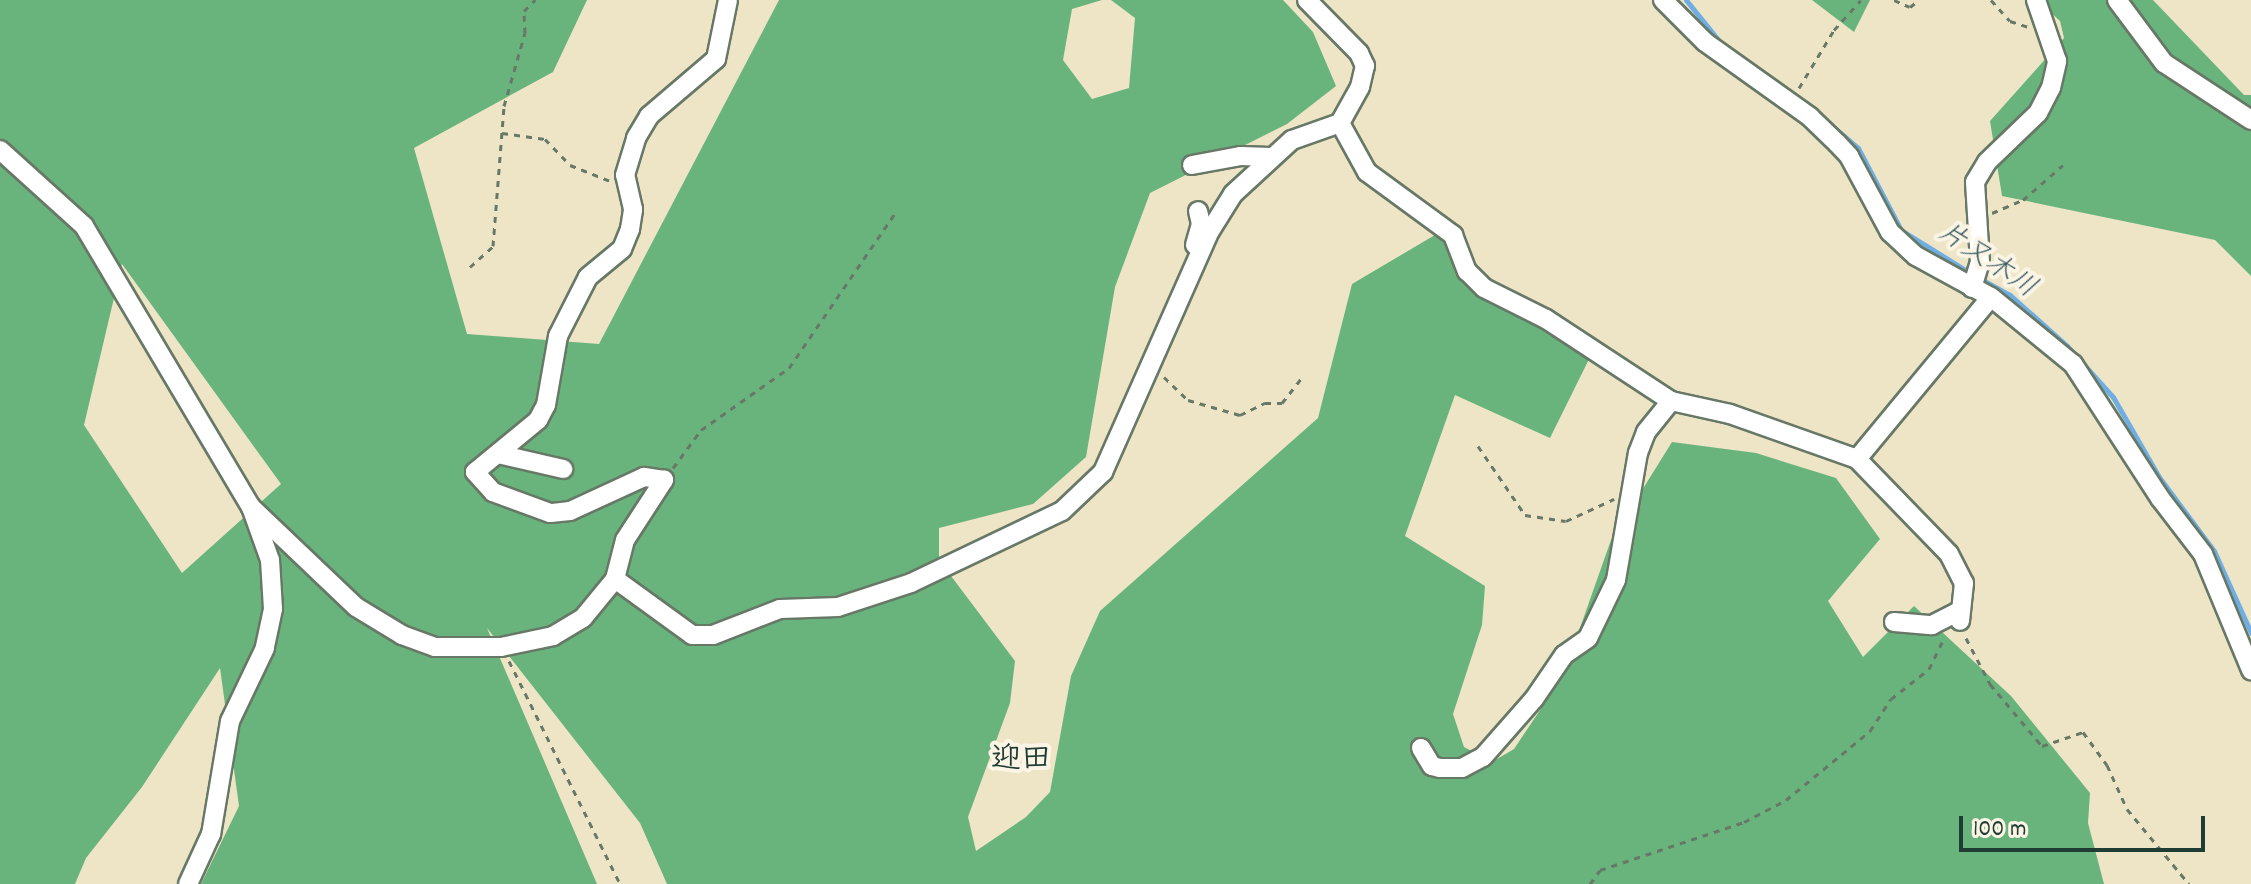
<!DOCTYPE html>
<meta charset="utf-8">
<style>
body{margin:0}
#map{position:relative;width:2251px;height:884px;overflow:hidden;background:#eee5c6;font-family:Dekko,"Klee One",sans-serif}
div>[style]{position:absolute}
.forest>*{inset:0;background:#69b47d}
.stream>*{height:5px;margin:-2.5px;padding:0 2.5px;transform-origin:2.5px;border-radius:2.5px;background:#6eaee2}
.path>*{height:3px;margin-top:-1.5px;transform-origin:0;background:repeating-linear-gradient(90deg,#677867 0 6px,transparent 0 12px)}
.roads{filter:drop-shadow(2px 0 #677867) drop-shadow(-2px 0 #677867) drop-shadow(0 2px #677867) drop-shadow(0 -2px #677867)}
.minor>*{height:18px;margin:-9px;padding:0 9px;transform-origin:9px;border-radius:9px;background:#fff}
span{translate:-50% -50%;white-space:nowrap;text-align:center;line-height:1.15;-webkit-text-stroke:8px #fcf5e5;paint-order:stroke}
.water-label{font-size:28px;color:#335960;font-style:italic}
.quarter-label{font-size:30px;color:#1f3d34;font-weight:700}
.scale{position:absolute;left:1959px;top:816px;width:246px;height:36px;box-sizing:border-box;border:4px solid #1f3d34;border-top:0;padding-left:10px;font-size:24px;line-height:28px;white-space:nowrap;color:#1f3d34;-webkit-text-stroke:6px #fcf5e5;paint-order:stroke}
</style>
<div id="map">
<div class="forest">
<div style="clip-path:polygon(evenodd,0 0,587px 0,553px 72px,414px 148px,467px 334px,599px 344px,779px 0,1102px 0,1072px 9px,1063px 60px,1092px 99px,1129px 88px,1135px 18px,1111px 0,1283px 0,1313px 32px,1336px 86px,1287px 124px,1150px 193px,1115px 287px,1086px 457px,1033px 504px,939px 528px,939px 560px,1015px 661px,1010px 703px,968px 817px,976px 851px,1026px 817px,1050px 792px,1071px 676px,1100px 611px,1318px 418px,1352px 284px,1440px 232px,1457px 261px,1598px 341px,1550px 438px,1455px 395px,1405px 536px,1485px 586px,1482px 625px,1453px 714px,1464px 747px,1492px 762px,1514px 749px,1563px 676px,1611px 540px,1672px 442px,1756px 453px,1836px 478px,1880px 539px,1828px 601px,1863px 657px,1914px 606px,2011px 696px,2090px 793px,2088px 823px,2104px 884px,667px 884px,640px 823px,487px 628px,597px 884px,201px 884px,239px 806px,220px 668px,142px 787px,86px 858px,75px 884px,0 884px,0 0,122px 264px,281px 484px,182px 573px,84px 425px,122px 264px)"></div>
<div style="clip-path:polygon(1812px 0,1870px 0,1854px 32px)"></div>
<div style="clip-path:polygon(2037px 0,2153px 0,2244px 95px,2251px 95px,2251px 276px,2215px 240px,2002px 196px,1990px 121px,2064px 38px,2060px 21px)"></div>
</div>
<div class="stream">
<div style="left:1686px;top:0;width:54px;rotate:51deg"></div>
<div style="left:1720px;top:42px;width:60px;rotate:35.5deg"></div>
<div style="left:1810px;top:107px;width:63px;rotate:40.5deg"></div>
<div style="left:1858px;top:148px;width:93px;rotate:62.3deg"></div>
<div style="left:1901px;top:230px;width:81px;rotate:31.9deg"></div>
<div style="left:1979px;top:278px;width:35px;rotate:29deg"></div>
<div style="left:2010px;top:295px;width:76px;rotate:41.8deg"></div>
<div style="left:2067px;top:346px;width:69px;rotate:48deg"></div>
<div style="left:2113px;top:397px;width:92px;rotate:60.1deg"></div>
<div style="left:2159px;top:477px;width:92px;rotate:53.4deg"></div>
<div style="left:2214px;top:551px;width:90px;rotate:65.7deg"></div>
</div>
<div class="path">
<div style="left:1894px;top:0;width:17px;rotate:24deg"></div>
<div style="left:1910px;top:7px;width:11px;rotate:-38deg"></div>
<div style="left:1991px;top:0;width:28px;rotate:48deg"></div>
<div style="left:2010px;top:21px;width:20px;rotate:18deg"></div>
<div style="left:1799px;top:88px;width:68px;rotate:-58.9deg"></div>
<div style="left:1834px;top:30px;width:40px;rotate:-48deg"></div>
<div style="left:502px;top:133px;width:43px;rotate:7.9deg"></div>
<div style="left:545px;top:139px;width:36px;rotate:46deg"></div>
<div style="left:570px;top:165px;width:43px;rotate:21.8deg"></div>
<div style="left:1992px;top:213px;width:34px;rotate:-23deg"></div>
<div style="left:2023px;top:200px;width:53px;rotate:-41.2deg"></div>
<div style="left:470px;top:267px;width:31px;rotate:-42deg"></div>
<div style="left:493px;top:246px;width:140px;rotate:-85.5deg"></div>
<div style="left:504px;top:106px;width:76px;rotate:-74deg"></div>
<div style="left:525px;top:33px;width:22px;rotate:-93deg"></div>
<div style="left:524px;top:11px;width:16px;rotate:-45deg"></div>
<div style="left:1164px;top:377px;width:33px;rotate:44deg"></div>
<div style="left:1188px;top:400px;width:54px;rotate:16.1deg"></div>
<div style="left:1240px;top:415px;width:28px;rotate:-26deg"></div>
<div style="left:1265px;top:403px;width:17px"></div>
<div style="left:1282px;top:403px;width:33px;rotate:-52deg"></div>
<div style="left:1478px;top:446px;width:83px;rotate:55.7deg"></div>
<div style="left:1525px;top:515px;width:41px;rotate:8.3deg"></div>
<div style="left:1566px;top:521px;width:53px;rotate:-24.6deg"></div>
<div style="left:673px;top:468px;width:47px;rotate:-53.6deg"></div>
<div style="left:701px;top:430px;width:108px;rotate:-35.2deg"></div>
<div style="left:789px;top:368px;width:189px;rotate:-55.6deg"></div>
<div style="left:1966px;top:638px;width:52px;rotate:62.4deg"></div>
<div style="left:1990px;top:684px;width:81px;rotate:50deg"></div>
<div style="left:2042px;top:746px;width:43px;rotate:-18.9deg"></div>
<div style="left:2083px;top:732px;width:41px;rotate:54deg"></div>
<div style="left:2107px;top:765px;width:48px;rotate:65.6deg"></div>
<div style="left:2127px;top:809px;width:97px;rotate:50.4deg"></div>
<div style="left:509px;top:661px;width:249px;rotate:63.5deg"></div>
<div style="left:1590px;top:884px;width:17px;rotate:-54deg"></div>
<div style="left:1600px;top:870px;width:152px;rotate:-18.4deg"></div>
<div style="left:1744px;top:822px;width:47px;rotate:-27.6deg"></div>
<div style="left:1786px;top:800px;width:109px;rotate:-39.4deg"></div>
<div style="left:1870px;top:731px;width:38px;rotate:-57deg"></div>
<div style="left:1891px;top:699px;width:48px;rotate:-38.3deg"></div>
<div style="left:1929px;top:669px;width:32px;rotate:-64deg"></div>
</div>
<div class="roads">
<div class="minor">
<div style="left:1663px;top:0;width:59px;rotate:45deg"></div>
<div style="left:1705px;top:42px;width:129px;rotate:35.5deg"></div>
<div style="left:1810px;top:117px;width:37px;rotate:44deg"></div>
<div style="left:1837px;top:143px;width:18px;rotate:47deg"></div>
<div style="left:1849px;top:156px;width:86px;rotate:61.7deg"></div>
<div style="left:1890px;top:232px;width:35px;rotate:43deg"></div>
<div style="left:1916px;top:256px;width:85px;rotate:28.7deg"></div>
<div style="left:1991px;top:297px;width:106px;rotate:39.3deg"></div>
<div style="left:2073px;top:364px;width:160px;rotate:57deg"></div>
<div style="left:2160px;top:498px;width:71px;rotate:52.5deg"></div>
<div style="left:2203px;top:554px;width:126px;rotate:67.5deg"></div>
<div style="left:2117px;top:0;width:79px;rotate:53.3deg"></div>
<div style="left:2164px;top:63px;width:104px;rotate:33.2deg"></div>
<div style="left:1340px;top:123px;width:56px;rotate:61.1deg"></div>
<div style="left:1367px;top:172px;width:107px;rotate:36.2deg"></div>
<div style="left:1453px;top:235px;width:39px;rotate:69deg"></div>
<div style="left:1467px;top:271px;width:24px;rotate:45deg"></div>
<div style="left:1484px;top:288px;width:69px;rotate:26.6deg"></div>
<div style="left:1546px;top:319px;width:149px;rotate:33.3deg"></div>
<div style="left:1671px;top:401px;width:60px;rotate:12.4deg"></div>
<div style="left:1730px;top:414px;width:135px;rotate:19.5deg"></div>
<div style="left:1857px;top:459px;width:132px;rotate:45.9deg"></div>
<div style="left:1949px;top:554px;width:33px;rotate:63deg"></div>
<div style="left:1964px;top:583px;width:38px;rotate:96deg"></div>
<div style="left:0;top:150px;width:113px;rotate:42.1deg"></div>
<div style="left:84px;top:226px;width:327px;rotate:59.3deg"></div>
<div style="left:251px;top:507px;width:56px;rotate:70.3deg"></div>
<div style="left:270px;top:560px;width:49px;rotate:86.5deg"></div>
<div style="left:273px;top:609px;width:40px;rotate:102deg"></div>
<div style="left:265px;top:648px;width:81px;rotate:115.6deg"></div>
<div style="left:230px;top:721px;width:115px;rotate:99.5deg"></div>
<div style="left:211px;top:834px;width:55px;rotate:114.7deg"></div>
<div style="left:1192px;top:165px;width:50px;rotate:-10.4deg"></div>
<div style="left:1241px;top:156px;width:29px;rotate:2deg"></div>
<div style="left:1195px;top:245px;width:22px;rotate:-74deg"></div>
<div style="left:1201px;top:224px;width:13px;rotate:-103deg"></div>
<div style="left:1972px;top:288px;width:27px;rotate:-73deg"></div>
<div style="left:1980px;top:262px;width:80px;rotate:-93.6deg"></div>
<div style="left:1975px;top:182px;width:23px;rotate:-59deg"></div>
<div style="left:1987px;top:162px;width:71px;rotate:-43.9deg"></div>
<div style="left:2038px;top:113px;width:28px;rotate:-63deg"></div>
<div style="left:2051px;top:88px;width:28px;rotate:-77deg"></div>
<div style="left:2057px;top:61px;width:65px;rotate:-109deg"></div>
<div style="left:498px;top:454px;width:67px;rotate:13deg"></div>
<div style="left:1857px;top:459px;width:210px;rotate:-50.4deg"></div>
<div style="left:251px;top:507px;width:145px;rotate:43.6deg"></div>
<div style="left:356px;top:607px;width:54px;rotate:31.3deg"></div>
<div style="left:402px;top:635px;width:35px;rotate:20deg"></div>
<div style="left:435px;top:647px;width:66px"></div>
<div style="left:501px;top:647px;width:53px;rotate:-11.9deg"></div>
<div style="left:553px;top:636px;width:35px;rotate:-31deg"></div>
<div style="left:583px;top:618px;width:50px;rotate:-50.6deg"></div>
<div style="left:615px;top:579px;width:40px;rotate:-75.6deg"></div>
<div style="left:625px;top:540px;width:72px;rotate:-57deg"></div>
<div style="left:664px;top:480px;width:20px;rotate:-171deg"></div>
<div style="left:644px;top:477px;width:81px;rotate:155.3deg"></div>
<div style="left:570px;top:511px;width:20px;rotate:174deg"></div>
<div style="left:550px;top:513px;width:61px;rotate:-159.8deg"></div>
<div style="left:493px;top:492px;width:27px;rotate:-132deg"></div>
<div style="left:475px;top:472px;width:82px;rotate:-39.5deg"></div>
<div style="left:538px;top:420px;width:17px;rotate:-62deg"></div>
<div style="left:546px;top:405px;width:70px;rotate:-80.1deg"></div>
<div style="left:558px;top:336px;width:66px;rotate:-63deg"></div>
<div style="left:588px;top:277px;width:44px;rotate:-39.5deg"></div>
<div style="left:622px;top:249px;width:22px;rotate:-68deg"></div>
<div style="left:630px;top:229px;width:20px;rotate:-81deg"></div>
<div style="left:633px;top:209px;width:35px;rotate:-103deg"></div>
<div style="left:625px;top:175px;width:39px;rotate:-73deg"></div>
<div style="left:636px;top:138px;width:26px;rotate:-59deg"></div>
<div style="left:649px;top:116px;width:88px;rotate:-40.4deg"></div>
<div style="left:716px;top:59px;width:60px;rotate:-78.5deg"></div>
<div style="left:615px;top:579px;width:95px;rotate:36deg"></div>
<div style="left:692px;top:635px;width:21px"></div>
<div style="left:713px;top:635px;width:72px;rotate:-21.2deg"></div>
<div style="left:780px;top:609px;width:58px;rotate:-2deg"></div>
<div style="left:838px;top:607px;width:77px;rotate:-18.2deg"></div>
<div style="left:911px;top:583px;width:167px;rotate:-25.5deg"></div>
<div style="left:1062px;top:511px;width:57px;rotate:-43.6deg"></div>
<div style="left:1103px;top:472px;width:264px;rotate:-66.1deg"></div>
<div style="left:1210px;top:231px;width:44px;rotate:-58.1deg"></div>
<div style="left:1233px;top:194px;width:80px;rotate:-42.5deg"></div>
<div style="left:1292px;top:140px;width:51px;rotate:-19.5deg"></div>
<div style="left:1340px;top:123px;width:41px;rotate:-60.9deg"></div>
<div style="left:1360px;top:87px;width:22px;rotate:-77deg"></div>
<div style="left:1365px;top:66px;width:14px;rotate:-115deg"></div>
<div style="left:1359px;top:53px;width:74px;rotate:-134.5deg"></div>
<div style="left:1894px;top:622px;width:38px;rotate:5deg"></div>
<div style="left:1932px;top:625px;width:28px;rotate:-27deg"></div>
<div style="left:1421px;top:748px;width:21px;rotate:59deg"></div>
<div style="left:1432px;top:766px;width:8px;rotate:14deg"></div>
<div style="left:1440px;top:768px;width:22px"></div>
<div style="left:1462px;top:768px;width:24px;rotate:-28deg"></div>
<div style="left:1483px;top:757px;width:77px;rotate:-48.7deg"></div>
<div style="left:1534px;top:699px;width:53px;rotate:-55.7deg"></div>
<div style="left:1564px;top:655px;width:29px;rotate:-35deg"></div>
<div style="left:1588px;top:638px;width:64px;rotate:-64.2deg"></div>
<div style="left:1616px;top:580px;width:129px;rotate:-80.2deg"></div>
<div style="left:1638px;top:453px;width:22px;rotate:-69deg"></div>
<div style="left:1646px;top:432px;width:40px;rotate:-51deg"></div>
</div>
</div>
<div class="water-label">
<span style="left:1986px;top:262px;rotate:34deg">片又木川</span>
</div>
<div class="quarter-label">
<span style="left:1021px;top:762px">迎田</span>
</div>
<div class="scale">100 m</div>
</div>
